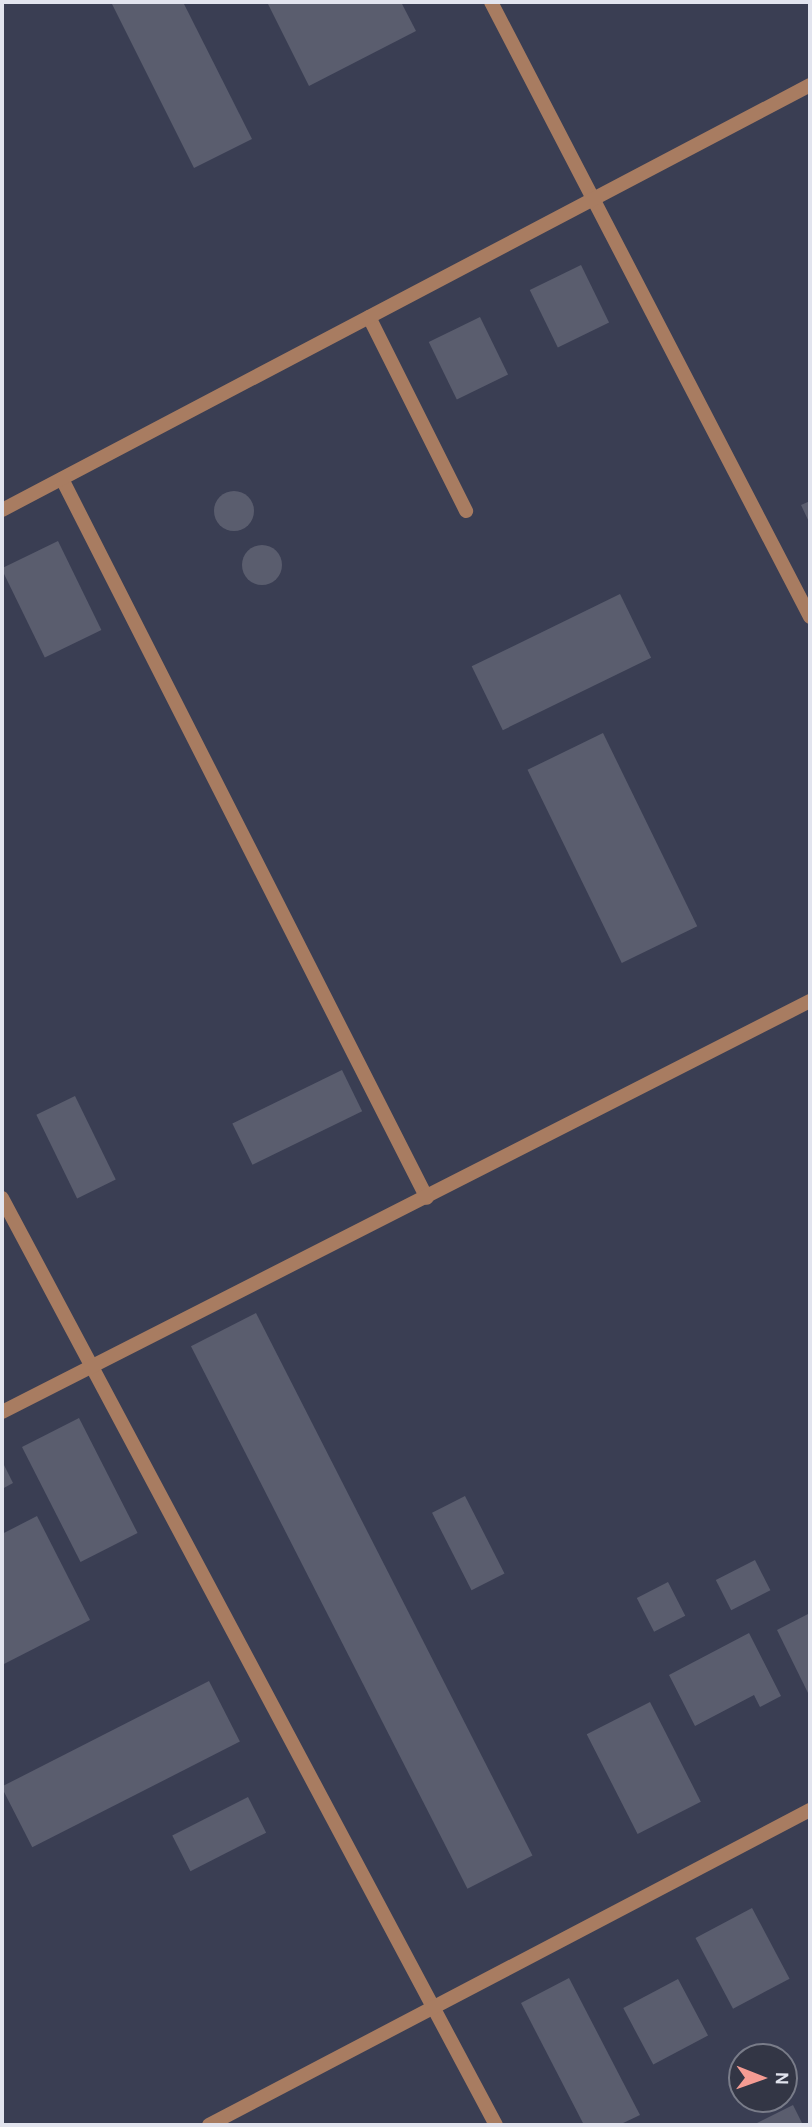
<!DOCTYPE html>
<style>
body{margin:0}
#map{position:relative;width:812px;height:2127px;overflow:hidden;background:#333645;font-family:Karla,sans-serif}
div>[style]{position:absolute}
.built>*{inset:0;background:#3a3e53}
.building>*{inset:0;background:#5a5d6e;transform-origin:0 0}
.round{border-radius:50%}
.lane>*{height:14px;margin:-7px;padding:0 7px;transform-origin:7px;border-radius:7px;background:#a87c61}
span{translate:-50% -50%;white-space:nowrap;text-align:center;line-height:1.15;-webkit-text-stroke:5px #333645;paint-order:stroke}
.frame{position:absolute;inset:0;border:4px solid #e2e4ee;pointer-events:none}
.north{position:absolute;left:728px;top:2043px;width:70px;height:70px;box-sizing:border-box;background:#333645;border:2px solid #797c89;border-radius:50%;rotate:91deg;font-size:19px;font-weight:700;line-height:28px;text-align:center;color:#e2e4ee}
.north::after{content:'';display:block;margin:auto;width:24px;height:32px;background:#f59c93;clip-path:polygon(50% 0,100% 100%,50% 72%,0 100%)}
</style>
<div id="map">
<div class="built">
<div style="clip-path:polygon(evenodd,2px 2px,810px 2px,810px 2125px,2px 2125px,2px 2px,742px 2057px,784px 2057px,784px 2099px,742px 2099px,742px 2057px)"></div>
</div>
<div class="building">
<div style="clip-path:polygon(111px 2px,183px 2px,252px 139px,194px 168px)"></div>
<div style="clip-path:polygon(267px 2px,401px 2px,416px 31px,309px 86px)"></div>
<div style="left:581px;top:265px;width:64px;height:57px;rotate:64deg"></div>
<div style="left:480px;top:317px;width:64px;height:57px;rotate:64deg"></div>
<div class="round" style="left:214px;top:491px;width:40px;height:40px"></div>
<div style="clip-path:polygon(810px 501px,810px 524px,801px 505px)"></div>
<div style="left:58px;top:541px;width:99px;height:63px;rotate:64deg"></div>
<div class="round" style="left:242px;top:545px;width:40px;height:40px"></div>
<div style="left:620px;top:594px;width:71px;height:165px;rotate:64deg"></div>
<div style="left:603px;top:733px;width:215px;height:84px;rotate:64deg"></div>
<div style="left:342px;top:1070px;width:46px;height:122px;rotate:64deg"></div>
<div style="left:75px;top:1096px;width:93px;height:43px;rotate:64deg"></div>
<div style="left:256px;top:1313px;width:609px;height:73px;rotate:63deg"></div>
<div style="left:79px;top:1418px;width:129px;height:64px;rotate:63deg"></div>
<div style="clip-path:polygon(2px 1461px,13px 1483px,2px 1489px)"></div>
<div style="left:465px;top:1496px;width:87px;height:37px;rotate:63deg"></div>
<div style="clip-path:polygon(37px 1516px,90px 1620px,2px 1665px,2px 1534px)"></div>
<div style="left:755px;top:1560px;width:34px;height:44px;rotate:63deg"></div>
<div style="left:668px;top:1582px;width:38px;height:35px;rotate:63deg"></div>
<div style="clip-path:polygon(810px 1613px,810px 1697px,777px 1630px)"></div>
<div style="clip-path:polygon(749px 1633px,781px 1696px,760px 1707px,754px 1695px,695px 1726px,669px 1675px)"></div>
<div style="left:209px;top:1681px;width:68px;height:233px;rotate:63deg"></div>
<div style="left:650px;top:1702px;width:112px;height:71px;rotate:63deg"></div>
<div style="left:248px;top:1797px;width:40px;height:85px;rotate:63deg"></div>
<div style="left:752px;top:1908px;width:80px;height:64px;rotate:62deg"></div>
<div style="clip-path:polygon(569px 1978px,640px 2115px,619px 2125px,584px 2125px,521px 2003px)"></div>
<div style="left:678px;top:1979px;width:64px;height:62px;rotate:62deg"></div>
<div style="clip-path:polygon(793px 2105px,803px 2125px,753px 2125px)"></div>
</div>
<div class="lane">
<div style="left:491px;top:2px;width:693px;rotate:62.58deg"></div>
<div style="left:369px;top:317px;width:217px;rotate:63.4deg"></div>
<div style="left:62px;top:479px;width:806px;rotate:63.09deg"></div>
<div style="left:2px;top:510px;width:913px;rotate:-27.74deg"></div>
<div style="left:2px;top:1198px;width:1050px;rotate:61.95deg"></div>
<div style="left:2px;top:1412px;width:907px;rotate:-26.96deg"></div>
<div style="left:209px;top:2125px;width:679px;rotate:-27.66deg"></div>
</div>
<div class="frame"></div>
<div class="north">N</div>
</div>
